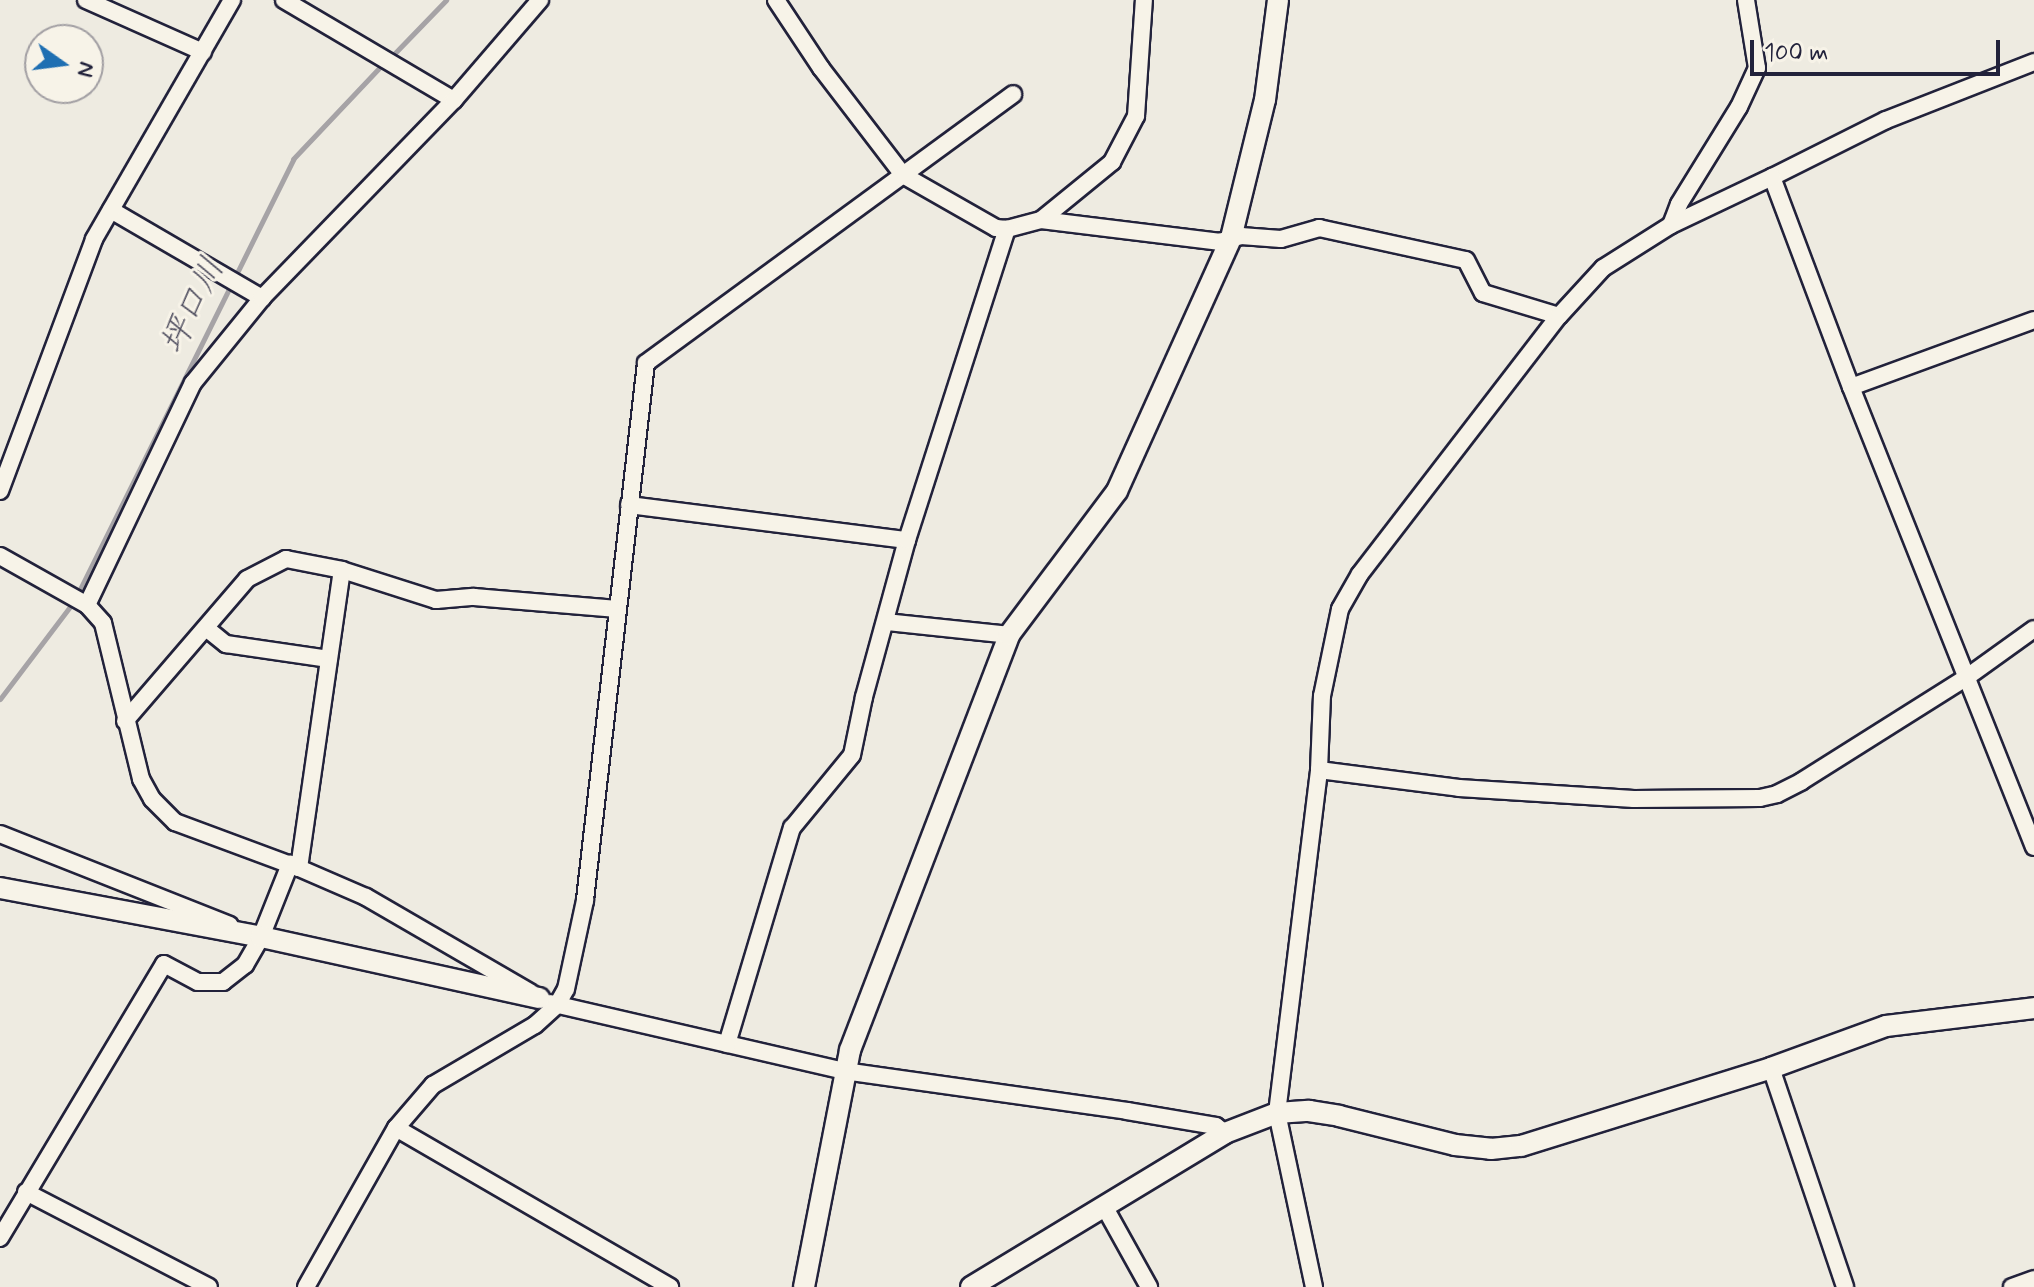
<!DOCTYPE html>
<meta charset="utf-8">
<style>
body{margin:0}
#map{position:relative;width:2034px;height:1287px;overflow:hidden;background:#eeebe1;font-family:Mynerve,"Klee One",sans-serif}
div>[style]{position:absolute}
.stream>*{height:5px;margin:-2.5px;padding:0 2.5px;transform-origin:2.5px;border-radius:2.5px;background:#a6a3a6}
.roads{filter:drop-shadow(2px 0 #22223b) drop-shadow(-2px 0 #22223b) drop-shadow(0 2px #22223b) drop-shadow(0 -2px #22223b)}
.minor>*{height:16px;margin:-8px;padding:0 8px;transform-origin:8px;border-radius:8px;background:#f7f3e8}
.tertiary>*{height:20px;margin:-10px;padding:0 10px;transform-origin:10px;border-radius:10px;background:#f7f3e8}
span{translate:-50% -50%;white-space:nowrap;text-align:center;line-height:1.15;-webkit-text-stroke:6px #f7f3e8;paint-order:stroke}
.water-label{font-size:34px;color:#504f60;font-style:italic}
.north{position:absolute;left:24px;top:24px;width:80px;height:80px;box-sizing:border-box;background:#f7f3e8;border:2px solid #a29fa3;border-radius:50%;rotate:104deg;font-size:22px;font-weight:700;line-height:32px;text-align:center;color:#22223b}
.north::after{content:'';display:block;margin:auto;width:28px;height:36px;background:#1f6fb2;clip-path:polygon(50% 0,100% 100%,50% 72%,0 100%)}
.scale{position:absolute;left:1750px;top:40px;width:250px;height:36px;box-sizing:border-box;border:4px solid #22223b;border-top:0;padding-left:10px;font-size:24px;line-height:28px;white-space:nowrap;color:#22223b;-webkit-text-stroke:6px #f7f3e8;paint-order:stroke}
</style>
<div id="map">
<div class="stream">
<div style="left:392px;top:56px;width:78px;rotate:-46deg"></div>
<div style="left:79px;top:591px;width:482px;rotate:-63.6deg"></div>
<div style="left:293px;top:159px;width:129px;rotate:-46.6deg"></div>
<div style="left:0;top:699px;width:118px;rotate:-52.9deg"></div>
</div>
<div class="roads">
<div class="minor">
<div style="left:86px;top:0;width:128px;rotate:24deg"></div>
<div style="left:284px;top:0;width:197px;rotate:30.5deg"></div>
<div style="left:776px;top:0;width:82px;rotate:56.5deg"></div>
<div style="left:821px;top:68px;width:135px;rotate:52.5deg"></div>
<div style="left:903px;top:175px;width:107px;rotate:29.7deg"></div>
<div style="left:996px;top:228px;width:11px;rotate:5deg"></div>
<div style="left:1007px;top:229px;width:35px;rotate:-15deg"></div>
<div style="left:1041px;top:220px;width:179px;rotate:7deg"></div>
<div style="left:1219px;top:242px;width:23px;rotate:-15deg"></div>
<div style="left:1241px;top:236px;width:40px;rotate:4.3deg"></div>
<div style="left:1281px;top:239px;width:40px;rotate:-16deg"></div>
<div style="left:1319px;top:228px;width:150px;rotate:12.3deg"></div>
<div style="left:1466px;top:260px;width:37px;rotate:63deg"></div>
<div style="left:1483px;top:293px;width:79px;rotate:16.8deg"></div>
<div style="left:2034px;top:62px;width:159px;rotate:158.6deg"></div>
<div style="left:1886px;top:120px;width:127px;rotate:153.4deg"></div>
<div style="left:1772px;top:177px;width:224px;rotate:69.4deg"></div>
<div style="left:1851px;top:387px;width:495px;rotate:68.3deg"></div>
<div style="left:111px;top:210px;width:175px;rotate:30.2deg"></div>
<div style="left:1041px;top:220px;width:92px;rotate:-39.2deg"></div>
<div style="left:1112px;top:162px;width:52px;rotate:-62.4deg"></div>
<div style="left:1136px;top:116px;width:116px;rotate:-86.1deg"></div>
<div style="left:1671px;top:225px;width:112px;rotate:-25.4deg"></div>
<div style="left:1851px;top:387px;width:195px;rotate:-20.1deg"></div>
<div style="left:0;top:491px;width:269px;rotate:-69.5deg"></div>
<div style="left:94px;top:239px;width:276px;rotate:-60deg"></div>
<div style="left:629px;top:505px;width:280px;rotate:7.2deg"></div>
<div style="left:0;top:556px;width:100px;rotate:29.4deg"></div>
<div style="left:87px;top:605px;width:24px;rotate:48deg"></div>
<div style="left:103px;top:623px;width:161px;rotate:76.3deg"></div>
<div style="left:141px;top:779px;width:23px;rotate:61deg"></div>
<div style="left:152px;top:799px;width:33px;rotate:45deg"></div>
<div style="left:175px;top:822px;width:132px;rotate:20.4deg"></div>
<div style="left:299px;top:868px;width:73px;rotate:23.4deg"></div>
<div style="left:366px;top:897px;width:190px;rotate:30.1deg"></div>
<div style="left:87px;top:605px;width:246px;rotate:-64.5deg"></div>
<div style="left:193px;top:383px;width:109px;rotate:-50.9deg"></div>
<div style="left:262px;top:298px;width:276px;rotate:-45.9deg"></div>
<div style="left:454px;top:100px;width:132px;rotate:-49.3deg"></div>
<div style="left:886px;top:622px;width:124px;rotate:6deg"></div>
<div style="left:206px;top:628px;width:26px;rotate:39deg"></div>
<div style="left:226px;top:644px;width:104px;rotate:8.3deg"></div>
<div style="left:125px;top:721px;width:187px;rotate:-49.3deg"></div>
<div style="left:247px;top:579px;width:44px;rotate:-27.1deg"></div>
<div style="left:286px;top:559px;width:57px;rotate:11.1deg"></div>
<div style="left:342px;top:570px;width:99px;rotate:17.7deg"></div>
<div style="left:436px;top:600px;width:38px;rotate:-5deg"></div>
<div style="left:474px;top:597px;width:144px;rotate:4.8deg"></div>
<div style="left:1319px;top:770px;width:141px;rotate:7.3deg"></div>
<div style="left:1459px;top:788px;width:175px;rotate:3.6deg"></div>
<div style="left:1634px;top:799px;width:126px;rotate:-0.5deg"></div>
<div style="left:1760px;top:798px;width:17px;rotate:-13deg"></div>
<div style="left:1777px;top:794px;width:28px;rotate:-27deg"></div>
<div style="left:1802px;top:781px;width:195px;rotate:-32.2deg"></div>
<div style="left:1967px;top:677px;width:82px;rotate:-35.6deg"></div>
<div style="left:0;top:834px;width:247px;rotate:21.6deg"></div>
<div style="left:299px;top:868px;width:301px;rotate:-81.8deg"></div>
<div style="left:550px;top:1003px;width:302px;rotate:13deg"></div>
<div style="left:844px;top:1071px;width:286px;rotate:8deg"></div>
<div style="left:1127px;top:1111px;width:90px;rotate:9.6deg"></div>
<div style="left:1216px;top:1126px;width:11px;rotate:38deg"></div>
<div style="left:727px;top:1044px;width:226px;rotate:-73.3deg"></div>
<div style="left:792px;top:828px;width:94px;rotate:-50.6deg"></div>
<div style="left:852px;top:755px;width:59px;rotate:-78.3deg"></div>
<div style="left:864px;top:697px;width:163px;rotate:-74.7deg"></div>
<div style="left:907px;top:540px;width:327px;rotate:-72.2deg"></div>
<div style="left:1771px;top:1068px;width:231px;rotate:71.3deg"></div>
<div style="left:396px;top:1128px;width:317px;rotate:30.1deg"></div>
<div style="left:26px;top:1192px;width:206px;rotate:27.4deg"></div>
<div style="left:1104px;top:1206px;width:93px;rotate:60.9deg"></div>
<div style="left:0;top:1238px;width:319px;rotate:-59.1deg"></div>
<div style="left:164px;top:964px;width:38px;rotate:28deg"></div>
<div style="left:198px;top:982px;width:25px"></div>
<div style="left:223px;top:982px;width:28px;rotate:-38deg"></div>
<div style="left:245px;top:965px;width:32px;rotate:-60deg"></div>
<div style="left:261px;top:937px;width:79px;rotate:-68.3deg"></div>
<div style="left:306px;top:1287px;width:183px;rotate:-60.5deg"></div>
<div style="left:396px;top:1128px;width:57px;rotate:-49.3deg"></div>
<div style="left:433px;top:1085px;width:118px;rotate:-30.5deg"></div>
<div style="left:535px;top:1025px;width:30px;rotate:-42deg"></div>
<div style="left:557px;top:1005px;width:18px;rotate:-61deg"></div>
<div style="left:566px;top:989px;width:91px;rotate:-77.9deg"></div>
<div style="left:585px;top:900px;width:540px;rotate:-83.52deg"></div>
<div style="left:646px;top:363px;width:455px;rotate:-36.2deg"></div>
<div style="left:1314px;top:1287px;width:178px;rotate:-102deg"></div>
<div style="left:1277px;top:1113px;width:346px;rotate:-83deg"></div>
<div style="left:1319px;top:770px;width:74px;rotate:-87.7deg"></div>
<div style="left:1322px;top:696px;width:89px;rotate:-78.3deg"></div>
<div style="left:1340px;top:609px;width:40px;rotate:-60.3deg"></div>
<div style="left:1360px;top:574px;width:326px;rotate:-52.4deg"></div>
<div style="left:1559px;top:316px;width:65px;rotate:-47.5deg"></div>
<div style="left:1603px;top:268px;width:80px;rotate:-32.3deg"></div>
<div style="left:1671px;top:225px;width:22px;rotate:-69deg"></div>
<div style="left:1679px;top:204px;width:114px;rotate:-58.3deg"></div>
<div style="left:1739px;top:107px;width:43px;rotate:-65.2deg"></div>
<div style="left:1757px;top:68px;width:69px;rotate:-99.2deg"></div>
<div style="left:2012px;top:1287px;width:23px;rotate:-20deg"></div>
</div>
<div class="tertiary">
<div style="left:0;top:888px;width:266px;rotate:10.6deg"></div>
<div style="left:261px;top:937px;width:285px;rotate:12.4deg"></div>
<div style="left:804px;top:1287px;width:241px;rotate:-79deg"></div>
<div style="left:850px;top:1050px;width:444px;rotate:-69deg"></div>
<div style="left:1009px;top:635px;width:180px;rotate:-53.1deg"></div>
<div style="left:1117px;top:491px;width:277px;rotate:-65.7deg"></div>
<div style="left:1231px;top:238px;width:142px;rotate:-76.2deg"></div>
<div style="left:1265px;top:100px;width:101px;rotate:-82.6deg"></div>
<div style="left:971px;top:1287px;width:297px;rotate:-31.2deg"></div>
<div style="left:1225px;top:1133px;width:56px;rotate:-21deg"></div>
<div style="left:1277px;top:1113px;width:32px;rotate:-4deg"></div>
<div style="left:1309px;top:1111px;width:30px;rotate:9deg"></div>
<div style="left:1339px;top:1116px;width:120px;rotate:14deg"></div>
<div style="left:1455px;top:1145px;width:36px;rotate:6deg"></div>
<div style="left:1491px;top:1149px;width:30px;rotate:-6deg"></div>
<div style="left:1521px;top:1146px;width:262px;rotate:-17.3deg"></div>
<div style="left:1771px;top:1068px;width:122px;rotate:-20.1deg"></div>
<div style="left:1886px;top:1026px;width:149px;rotate:-6.9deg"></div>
</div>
</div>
<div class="water-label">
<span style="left:193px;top:306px;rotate:-64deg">坪口川</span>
</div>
<div class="north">N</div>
<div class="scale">100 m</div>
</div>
